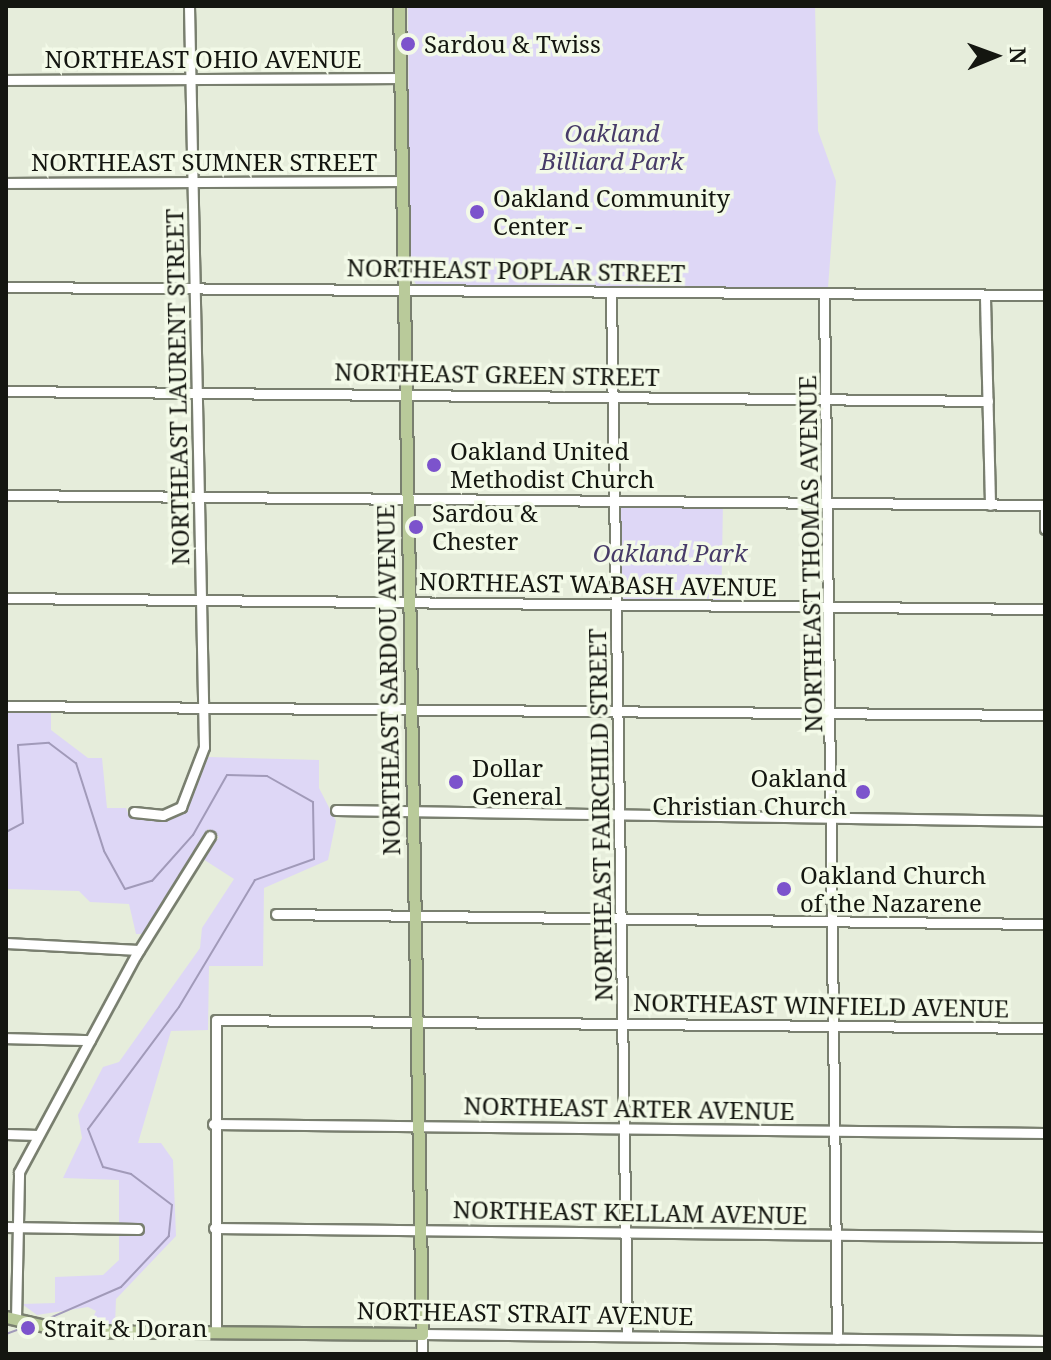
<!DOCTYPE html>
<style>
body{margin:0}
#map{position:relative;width:1051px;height:1360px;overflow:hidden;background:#e6eddb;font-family:"Noto Serif",serif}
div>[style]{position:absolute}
.green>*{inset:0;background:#ded7f6;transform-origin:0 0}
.stream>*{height:2px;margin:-1px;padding:0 1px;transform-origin:1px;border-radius:1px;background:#a19ab9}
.roads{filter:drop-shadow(2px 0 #797f6f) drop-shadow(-2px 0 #797f6f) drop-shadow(0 2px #797f6f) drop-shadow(0 -2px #797f6f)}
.minor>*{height:9px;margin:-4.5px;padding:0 4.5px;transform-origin:4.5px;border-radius:4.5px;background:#fff}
.major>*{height:11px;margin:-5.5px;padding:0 5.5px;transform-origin:5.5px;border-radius:5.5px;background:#b9ca9a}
.dots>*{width:22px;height:22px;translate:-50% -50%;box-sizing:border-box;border:4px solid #f3fae8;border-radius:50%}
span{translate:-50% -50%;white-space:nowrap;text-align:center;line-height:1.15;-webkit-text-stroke:7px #f3fae8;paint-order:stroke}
.poi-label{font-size:24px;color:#141610}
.left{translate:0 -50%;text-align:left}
.right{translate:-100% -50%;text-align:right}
.street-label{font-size:24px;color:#141610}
.park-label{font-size:24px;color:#473b68;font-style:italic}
.frame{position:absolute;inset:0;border:8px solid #141610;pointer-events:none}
.north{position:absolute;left:955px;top:16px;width:80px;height:80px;-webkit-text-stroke:6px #f3fae8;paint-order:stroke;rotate:89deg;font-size:22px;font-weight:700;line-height:32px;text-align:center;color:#141610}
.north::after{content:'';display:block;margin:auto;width:28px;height:36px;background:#141610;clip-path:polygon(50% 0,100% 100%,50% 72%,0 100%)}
</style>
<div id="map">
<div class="green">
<div style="clip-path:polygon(408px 6px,815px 6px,818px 131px,836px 181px,828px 288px,417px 286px,410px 274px)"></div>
<div style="left:617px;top:501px;width:106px;height:103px;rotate:1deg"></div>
<div style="clip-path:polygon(51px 708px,51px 730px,88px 758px,102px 758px,107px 808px,126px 808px,130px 818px,184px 813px,208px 757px,319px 760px,319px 788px,336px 821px,328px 860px,264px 888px,263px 966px,209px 966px,208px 1030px,171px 1031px,138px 1143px,161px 1143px,173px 1160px,176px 1236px,116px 1299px,115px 1325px,90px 1325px,96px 1311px,88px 1307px,37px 1315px,22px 1304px,55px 1303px,55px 1277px,103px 1275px,119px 1260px,119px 1180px,63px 1178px,82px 1138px,78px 1115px,103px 1067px,119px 1062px,200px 948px,202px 928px,234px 879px,203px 859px,219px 837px,208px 829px,144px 934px,136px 934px,129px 904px,90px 902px,79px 891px,6px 889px,6px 709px)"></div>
</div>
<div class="stream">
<div style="left:6px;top:832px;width:19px;rotate:-28deg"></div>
<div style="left:23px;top:823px;width:78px;rotate:-93.7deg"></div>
<div style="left:18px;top:745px;width:31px;rotate:-4deg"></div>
<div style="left:49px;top:743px;width:34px;rotate:37deg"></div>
<div style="left:76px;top:763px;width:92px;rotate:72.3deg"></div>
<div style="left:104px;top:851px;width:43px;rotate:61.1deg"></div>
<div style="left:125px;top:889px;width:28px;rotate:-17deg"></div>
<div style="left:152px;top:881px;width:62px;rotate:-48.3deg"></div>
<div style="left:193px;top:835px;width:69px;rotate:-60.5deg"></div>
<div style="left:227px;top:775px;width:40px;rotate:1.4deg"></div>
<div style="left:267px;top:776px;width:53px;rotate:29.5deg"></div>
<div style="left:313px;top:802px;width:57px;rotate:89deg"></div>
<div style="left:314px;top:859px;width:63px;rotate:160.4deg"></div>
<div style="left:255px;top:880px;width:148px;rotate:120.9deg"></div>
<div style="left:179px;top:1007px;width:152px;rotate:126.7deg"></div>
<div style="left:88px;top:1129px;width:41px;rotate:68.5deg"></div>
<div style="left:103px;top:1167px;width:29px;rotate:14deg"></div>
<div style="left:131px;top:1174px;width:51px;rotate:37.1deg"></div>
<div style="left:172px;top:1205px;width:31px;rotate:96deg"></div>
<div style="left:169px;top:1236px;width:70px;rotate:133.3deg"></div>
<div style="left:121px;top:1287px;width:83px;rotate:156.5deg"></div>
<div style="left:6px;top:1334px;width:23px;rotate:-20deg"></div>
</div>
<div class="roads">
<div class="minor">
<div style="left:6px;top:80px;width:395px;rotate:-0.3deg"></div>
<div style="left:6px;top:183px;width:397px;rotate:-0.3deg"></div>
<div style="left:6px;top:287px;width:1039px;rotate:0.44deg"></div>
<div style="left:611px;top:293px;width:1043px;rotate:89.12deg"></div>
<div style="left:824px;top:296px;width:1043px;rotate:89.29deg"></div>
<div style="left:985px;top:298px;width:207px;rotate:88.6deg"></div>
<div style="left:6px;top:391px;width:982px;rotate:0.58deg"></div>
<div style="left:6px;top:495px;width:1039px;rotate:0.55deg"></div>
<div style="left:1045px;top:505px;width:24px;rotate:90deg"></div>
<div style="left:6px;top:598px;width:1039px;rotate:0.61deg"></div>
<div style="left:6px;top:706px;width:1039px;rotate:0.5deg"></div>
<div style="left:336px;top:810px;width:709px;rotate:0.89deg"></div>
<div style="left:134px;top:812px;width:29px;rotate:6deg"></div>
<div style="left:163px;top:815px;width:20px;rotate:-24deg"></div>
<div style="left:181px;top:807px;width:64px;rotate:-69deg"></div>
<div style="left:204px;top:747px;width:741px;rotate:-91.16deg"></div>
<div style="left:276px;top:914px;width:769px;rotate:0.75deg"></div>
<div style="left:6px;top:943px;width:133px;rotate:3deg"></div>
<div style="left:6px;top:1038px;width:84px;rotate:1.4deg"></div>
<div style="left:213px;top:1124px;width:832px;rotate:0.62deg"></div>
<div style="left:6px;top:1134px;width:32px;rotate:2deg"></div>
<div style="left:6px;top:1227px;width:132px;rotate:0.9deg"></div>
<div style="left:214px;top:1228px;width:831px;rotate:0.62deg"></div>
<div style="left:16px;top:1319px;width:147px;rotate:-88.8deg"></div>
<div style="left:19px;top:1172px;width:247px;rotate:-61.7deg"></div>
<div style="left:136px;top:955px;width:140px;rotate:-58.1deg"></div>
<div style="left:216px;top:1332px;width:312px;rotate:-90deg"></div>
<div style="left:216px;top:1020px;width:829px;rotate:0.55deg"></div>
<div style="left:422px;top:1354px;width:20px;rotate:-90deg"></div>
<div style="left:422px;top:1334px;width:623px;rotate:0.64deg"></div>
</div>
<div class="major">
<div style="left:6px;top:1317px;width:63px;rotate:12.9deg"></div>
<div style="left:67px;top:1331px;width:355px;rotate:0.5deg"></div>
<div style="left:422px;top:1334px;width:1328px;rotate:-90.99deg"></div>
</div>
</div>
<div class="dots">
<div style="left:408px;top:44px;background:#7c53cc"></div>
<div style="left:477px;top:212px;background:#7c53cc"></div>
<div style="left:434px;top:465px;background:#7c53cc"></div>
<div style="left:416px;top:527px;background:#7c53cc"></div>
<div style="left:456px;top:782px;background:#7c53cc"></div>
<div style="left:863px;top:792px;background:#7c53cc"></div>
<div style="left:784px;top:889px;background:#7c53cc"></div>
<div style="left:28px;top:1328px;background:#7c53cc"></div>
</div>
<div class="poi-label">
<span class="left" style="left:424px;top:44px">Sardou &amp; Twiss</span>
<span class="left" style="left:493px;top:212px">Oakland Community<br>Center -</span>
<span class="left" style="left:450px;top:465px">Oakland United<br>Methodist Church</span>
<span class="left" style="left:432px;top:527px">Sardou &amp;<br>Chester</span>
<span class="left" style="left:472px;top:782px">Dollar<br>General</span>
<span class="right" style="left:847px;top:792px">Oakland<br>Christian Church</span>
<span class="left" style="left:800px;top:889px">Oakland Church<br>of the Nazarene</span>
<span class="left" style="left:44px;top:1328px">Strait &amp; Doran</span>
</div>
<div class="street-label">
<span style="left:203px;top:59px">NORTHEAST OHIO AVENUE</span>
<span style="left:204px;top:162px">NORTHEAST SUMNER STREET</span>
<span style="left:516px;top:270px;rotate:1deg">NORTHEAST POPLAR STREET</span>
<span style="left:497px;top:374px;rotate:1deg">NORTHEAST GREEN STREET</span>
<span style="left:177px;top:387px;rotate:-91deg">NORTHEAST LAURENT STREET</span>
<span style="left:810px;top:554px;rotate:-91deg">NORTHEAST THOMAS AVENUE</span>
<span style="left:598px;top:584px;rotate:1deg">NORTHEAST WABASH AVENUE</span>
<span style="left:388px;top:680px;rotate:-91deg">NORTHEAST SARDOU AVENUE</span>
<span style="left:600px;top:815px;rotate:-91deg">NORTHEAST FAIRCHILD STREET</span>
<span style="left:821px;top:1005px;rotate:1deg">NORTHEAST WINFIELD AVENUE</span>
<span style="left:629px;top:1108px;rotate:1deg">NORTHEAST ARTER AVENUE</span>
<span style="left:630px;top:1212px;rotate:1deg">NORTHEAST KELLAM AVENUE</span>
<span style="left:525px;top:1313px;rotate:1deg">NORTHEAST STRAIT AVENUE</span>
</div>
<div class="park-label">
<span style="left:612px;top:147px">Oakland<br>Billiard Park</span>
<span style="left:670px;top:553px">Oakland Park</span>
</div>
<div class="frame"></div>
<div class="north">N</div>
</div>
